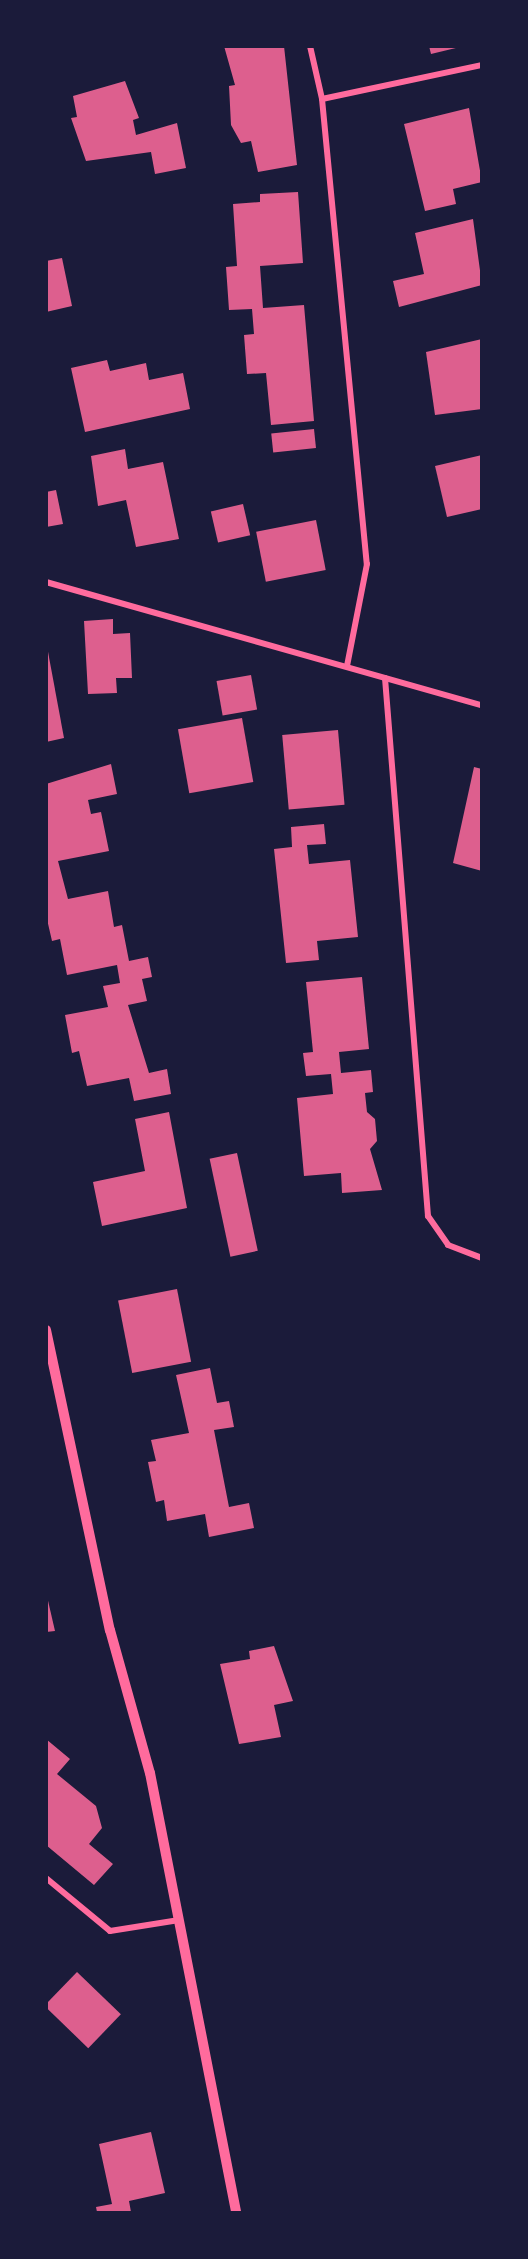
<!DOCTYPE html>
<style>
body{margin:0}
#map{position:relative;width:528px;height:2259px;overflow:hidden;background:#1b1b3a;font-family:"Roboto Condensed",sans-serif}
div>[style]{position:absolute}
.building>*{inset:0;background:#dd5f8e;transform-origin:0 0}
.minor>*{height:6px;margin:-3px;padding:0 3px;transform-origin:3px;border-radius:3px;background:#ff6b9d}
.tertiary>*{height:10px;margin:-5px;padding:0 5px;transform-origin:5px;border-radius:5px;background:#ff6b9d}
span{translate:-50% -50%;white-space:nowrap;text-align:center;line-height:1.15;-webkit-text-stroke:6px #1b1b3a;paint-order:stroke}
.frame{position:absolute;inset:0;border:48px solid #1b1b3a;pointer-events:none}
</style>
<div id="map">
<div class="building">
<div style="clip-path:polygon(224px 46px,284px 46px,297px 165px,258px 172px,251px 141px,241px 143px,231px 125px,229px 86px,235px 85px)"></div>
<div style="clip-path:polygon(429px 46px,460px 46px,460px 47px,431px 54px)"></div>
<div style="clip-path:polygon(125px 81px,139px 118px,133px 120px,136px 135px,177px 123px,186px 168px,155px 174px,151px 152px,86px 161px,71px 118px,77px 117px,73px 96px)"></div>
<div style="clip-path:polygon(469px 108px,482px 182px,453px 189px,456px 204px,425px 211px,404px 124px)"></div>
<div style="clip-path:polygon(298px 192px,303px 263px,260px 266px,263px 308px,304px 305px,314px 421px,271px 425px,266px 373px,247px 374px,244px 335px,254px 334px,252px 309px,229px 310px,226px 267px,237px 266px,233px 204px,260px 202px,260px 194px)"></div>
<div style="clip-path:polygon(473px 219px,482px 285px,399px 307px,393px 281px,424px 274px,415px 233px)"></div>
<div style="clip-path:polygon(62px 258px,72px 306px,46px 312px,46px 261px)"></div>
<div style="clip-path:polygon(482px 339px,482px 409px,435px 415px,426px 352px)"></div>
<div style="clip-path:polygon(107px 360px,110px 371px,146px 363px,149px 380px,183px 373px,190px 409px,85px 432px,71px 368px)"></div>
<div style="left:314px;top:429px;width:19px;height:43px;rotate:84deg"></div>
<div style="clip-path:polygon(125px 449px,128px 469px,163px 462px,179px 539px,136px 547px,126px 500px,98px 506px,91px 456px)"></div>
<div style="clip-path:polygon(482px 455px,482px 509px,447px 517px,435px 466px)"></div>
<div style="clip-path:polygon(56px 490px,63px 524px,46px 527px,46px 492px)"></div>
<div style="left:243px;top:504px;width:32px;height:33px;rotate:77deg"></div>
<div style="left:316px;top:520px;width:51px;height:61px;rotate:79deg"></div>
<div style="clip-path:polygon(113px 619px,113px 634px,130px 633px,132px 678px,116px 678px,117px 693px,88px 694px,84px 621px)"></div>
<div style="clip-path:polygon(46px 641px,64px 738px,46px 742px)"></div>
<div style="left:251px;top:675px;width:35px;height:35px;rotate:80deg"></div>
<div style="left:242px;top:718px;width:65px;height:65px;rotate:80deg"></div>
<div style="left:338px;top:730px;width:75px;height:56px;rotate:85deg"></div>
<div style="clip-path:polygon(111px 764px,117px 794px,88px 800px,91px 814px,101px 812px,109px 851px,58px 861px,68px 899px,108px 891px,114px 927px,122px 925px,129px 961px,148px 957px,152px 977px,142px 979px,147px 1001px,128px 1005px,149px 1073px,167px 1069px,171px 1094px,134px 1101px,129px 1078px,87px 1086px,79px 1051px,72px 1053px,65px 1015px,108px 1007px,103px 986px,120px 983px,117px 965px,67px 975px,60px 939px,52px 941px,46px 915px,46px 784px)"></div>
<div style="clip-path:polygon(474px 767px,482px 769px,482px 871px,453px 863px)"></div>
<div style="clip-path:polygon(324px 824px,326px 844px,307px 845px,309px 864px,350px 860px,358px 937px,317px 941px,319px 960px,286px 963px,274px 849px,292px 847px,291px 827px)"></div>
<div style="clip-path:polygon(362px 977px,369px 1049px,339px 1052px,341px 1073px,371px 1070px,373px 1092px,365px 1093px,367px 1112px,375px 1119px,377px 1141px,370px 1149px,382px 1190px,342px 1193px,341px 1173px,304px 1176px,297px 1098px,333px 1094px,331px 1074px,306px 1076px,303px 1053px,313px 1052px,306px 982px)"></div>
<div style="clip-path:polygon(169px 1112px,187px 1208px,102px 1226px,93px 1182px,145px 1171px,135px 1119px)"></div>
<div style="left:237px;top:1153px;width:100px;height:28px;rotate:78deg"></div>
<div style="left:177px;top:1289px;width:74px;height:60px;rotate:79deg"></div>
<div style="clip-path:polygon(210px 1368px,217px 1403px,229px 1401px,234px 1427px,214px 1430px,229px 1507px,249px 1503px,254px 1528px,209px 1537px,205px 1514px,167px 1521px,164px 1500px,156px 1502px,148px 1462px,156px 1461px,151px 1440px,189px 1433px,176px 1375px)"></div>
<div style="clip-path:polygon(46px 1592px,55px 1631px,46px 1632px)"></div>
<div style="clip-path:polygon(274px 1646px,293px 1701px,274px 1705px,281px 1737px,239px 1744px,220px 1664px,250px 1659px,249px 1651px)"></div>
<div style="clip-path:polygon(46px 1739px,70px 1759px,57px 1774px,96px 1806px,102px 1828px,89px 1844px,113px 1864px,94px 1885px,46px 1845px)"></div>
<div style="left:77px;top:1972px;width:61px;height:47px;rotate:44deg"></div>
<div style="clip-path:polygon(151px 2132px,165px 2193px,129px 2201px,131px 2212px,97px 2212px,96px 2207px,112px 2204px,99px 2144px)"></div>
</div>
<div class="minor">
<div style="left:310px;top:46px;width:54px;rotate:77.2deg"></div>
<div style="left:322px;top:99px;width:467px;rotate:84.5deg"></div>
<div style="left:367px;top:564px;width:104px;rotate:101.1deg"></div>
<div style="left:322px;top:99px;width:164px;rotate:-12deg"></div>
<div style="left:46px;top:582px;width:453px;rotate:15.8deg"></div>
<div style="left:385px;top:678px;width:540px;rotate:85.43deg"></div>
<div style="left:428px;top:1216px;width:35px;rotate:55deg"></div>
<div style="left:448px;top:1245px;width:36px;rotate:21deg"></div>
<div style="left:46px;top:1878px;width:83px;rotate:39.6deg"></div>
<div style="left:110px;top:1931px;width:70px;rotate:-9.1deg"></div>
</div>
<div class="tertiary">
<div style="left:46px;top:1330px;width:307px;rotate:78deg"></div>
<div style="left:110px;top:1630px;width:148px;rotate:74.4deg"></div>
<div style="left:150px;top:1773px;width:447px;rotate:78.9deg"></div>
</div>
<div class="frame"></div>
</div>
